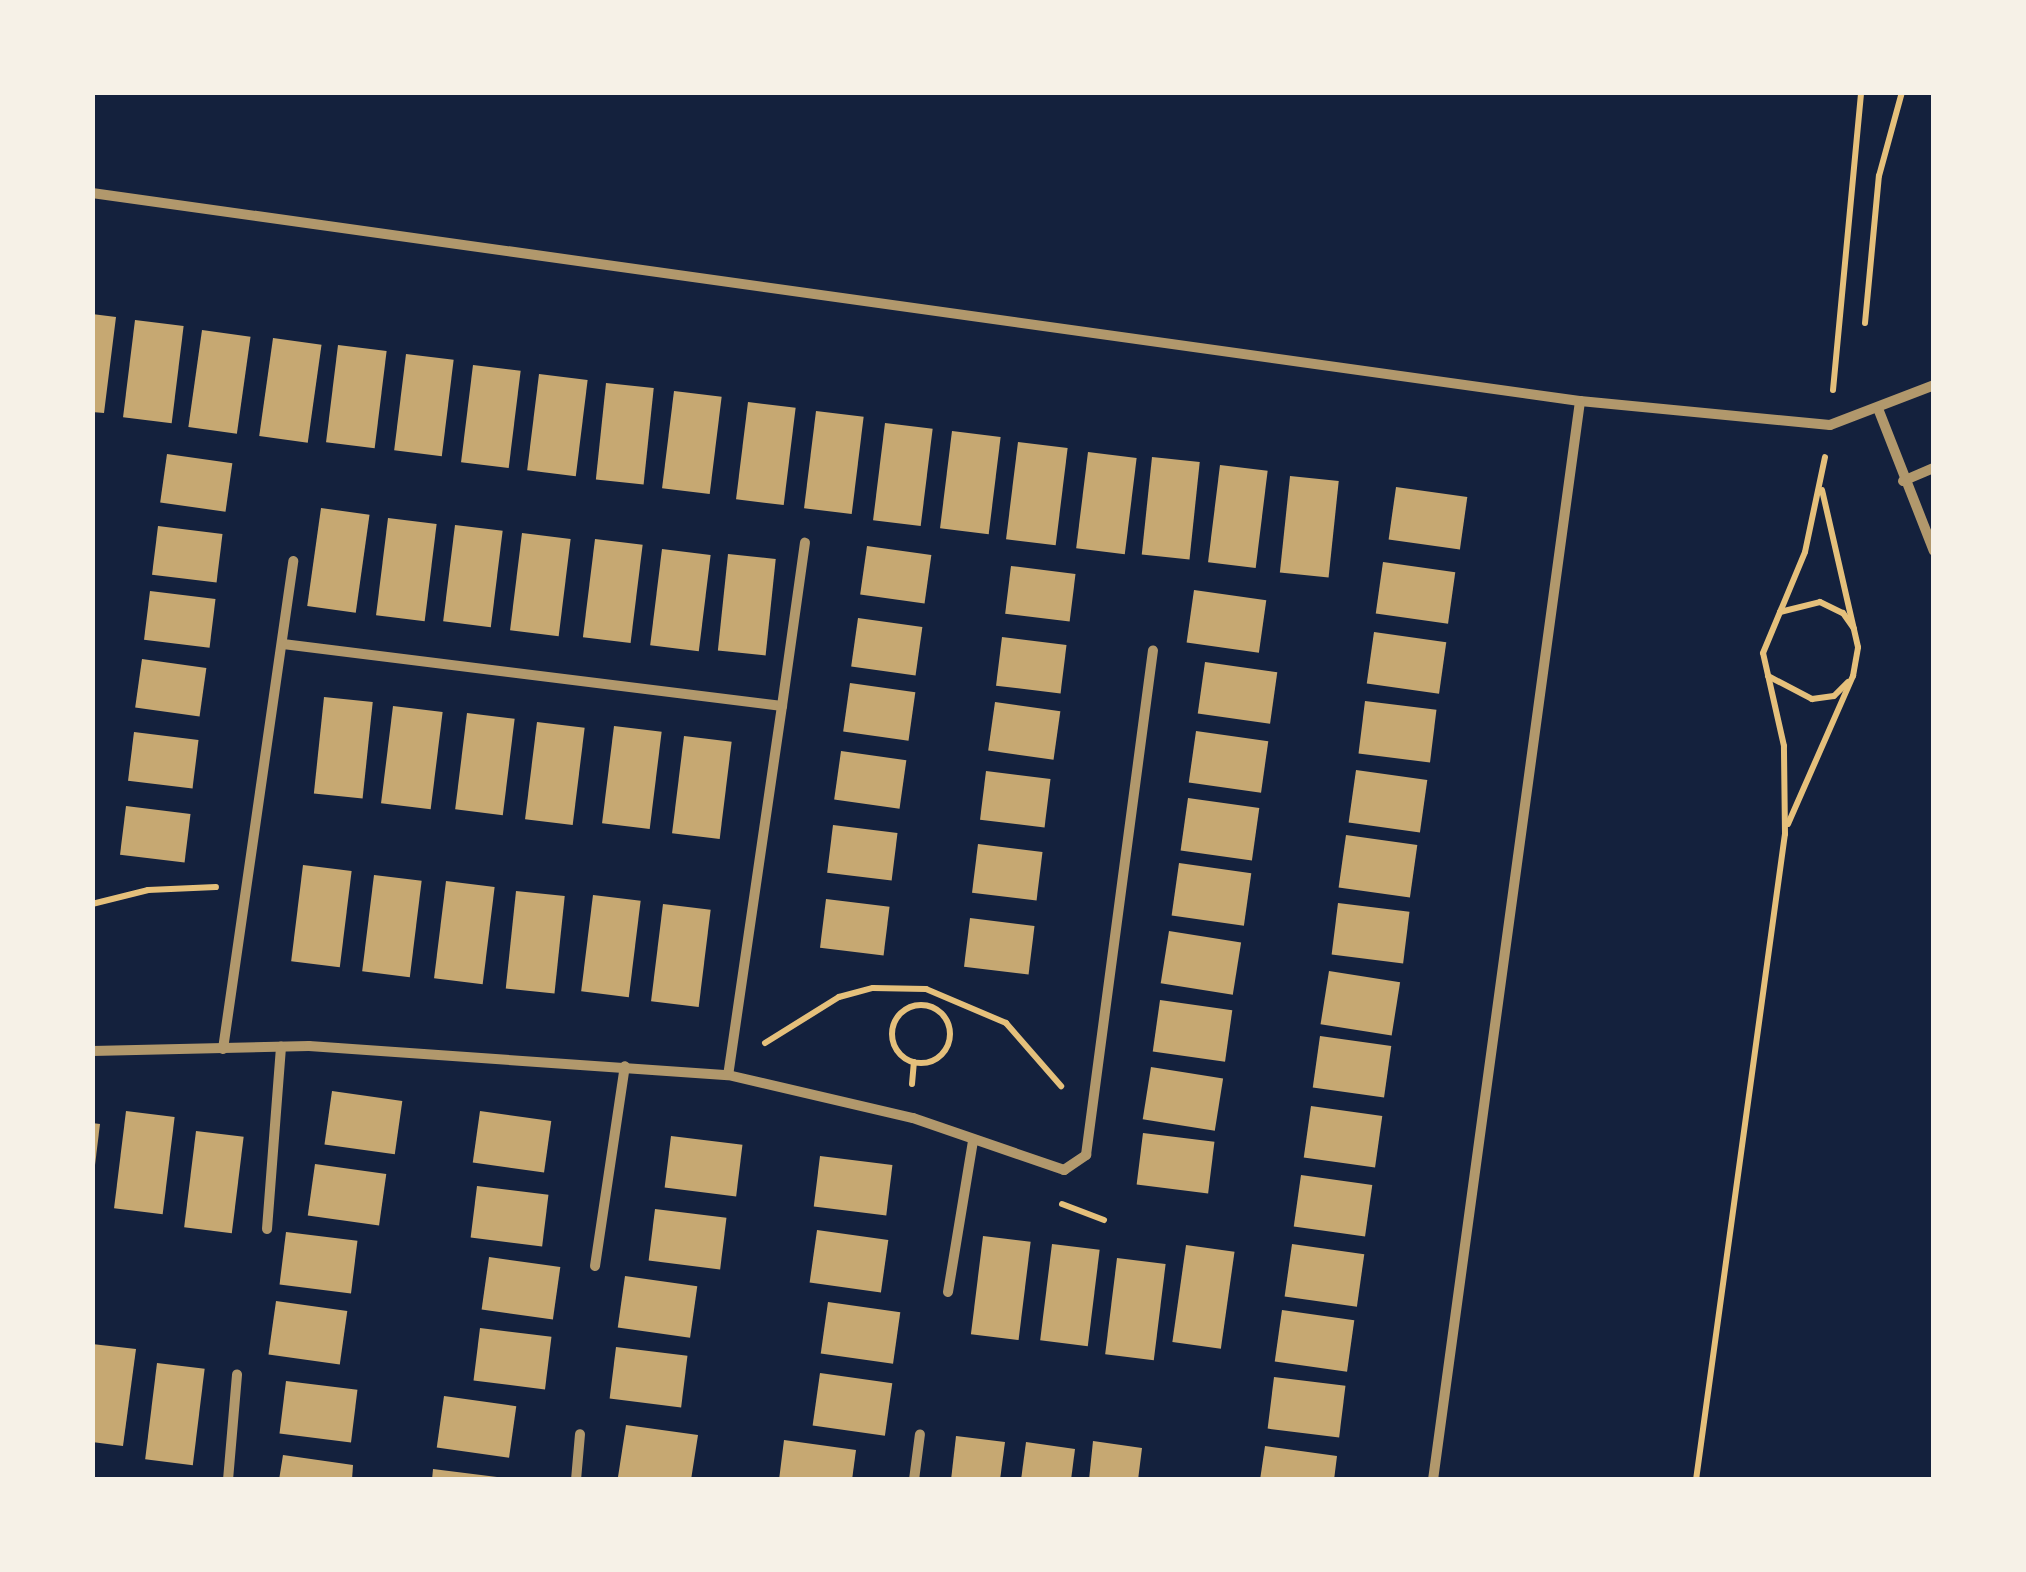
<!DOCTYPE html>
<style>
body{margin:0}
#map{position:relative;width:2026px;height:1572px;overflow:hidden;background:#14213d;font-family:Montserrat,sans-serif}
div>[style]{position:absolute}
.building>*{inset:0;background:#c6a872;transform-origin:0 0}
.path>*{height:6px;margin:-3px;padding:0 3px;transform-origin:3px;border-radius:3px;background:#e5c07b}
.path>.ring{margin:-3px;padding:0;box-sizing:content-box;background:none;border:6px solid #e5c07b;border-radius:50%}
.minor>*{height:10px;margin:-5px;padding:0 5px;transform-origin:5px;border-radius:5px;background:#b1986c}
span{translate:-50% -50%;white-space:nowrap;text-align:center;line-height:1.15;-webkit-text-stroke:8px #f6f1e7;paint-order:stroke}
.frame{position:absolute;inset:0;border:95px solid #f6f1e7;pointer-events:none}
</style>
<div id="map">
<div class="building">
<div style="clip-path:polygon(92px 314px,116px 317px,104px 413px,92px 412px)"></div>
<div style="left:135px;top:320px;width:49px;height:98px;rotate:7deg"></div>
<div style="left:202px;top:330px;width:49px;height:98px;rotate:8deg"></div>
<div style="left:273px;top:338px;width:49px;height:99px;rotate:8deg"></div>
<div style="left:338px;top:345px;width:49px;height:98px;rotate:7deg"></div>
<div style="left:406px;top:354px;width:48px;height:97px;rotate:7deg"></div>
<div style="left:473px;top:365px;width:48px;height:98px;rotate:7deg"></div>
<div style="left:539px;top:374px;width:49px;height:97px;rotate:7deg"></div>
<div style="left:606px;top:383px;width:48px;height:97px;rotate:6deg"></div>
<div style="left:674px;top:391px;width:48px;height:98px;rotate:7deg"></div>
<div style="left:748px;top:402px;width:48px;height:98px;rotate:7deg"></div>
<div style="left:816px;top:411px;width:48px;height:98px;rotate:7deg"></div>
<div style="left:885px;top:423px;width:48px;height:98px;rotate:7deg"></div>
<div style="left:952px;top:431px;width:49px;height:98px;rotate:7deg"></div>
<div style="left:1018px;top:442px;width:50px;height:98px;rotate:7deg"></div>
<div style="left:1088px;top:452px;width:49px;height:97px;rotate:7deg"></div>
<div style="left:167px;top:454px;width:66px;height:49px;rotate:8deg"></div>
<div style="left:1152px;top:457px;width:48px;height:98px;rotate:6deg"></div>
<div style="left:1220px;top:465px;width:48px;height:98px;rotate:7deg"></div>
<div style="left:1290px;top:476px;width:49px;height:97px;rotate:6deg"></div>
<div style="left:1396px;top:487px;width:72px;height:53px;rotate:8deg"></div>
<div style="left:321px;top:508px;width:49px;height:99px;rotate:8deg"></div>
<div style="left:388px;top:518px;width:49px;height:98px;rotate:7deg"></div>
<div style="left:455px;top:525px;width:48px;height:97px;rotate:7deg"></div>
<div style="left:158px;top:526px;width:65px;height:49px;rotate:7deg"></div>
<div style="left:522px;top:533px;width:49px;height:98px;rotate:7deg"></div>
<div style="left:595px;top:539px;width:48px;height:99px;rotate:7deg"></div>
<div style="left:867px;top:546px;width:65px;height:49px;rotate:8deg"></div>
<div style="left:662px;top:549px;width:49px;height:97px;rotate:7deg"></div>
<div style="left:728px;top:554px;width:48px;height:97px;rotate:6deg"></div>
<div style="left:1383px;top:562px;width:73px;height:52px;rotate:8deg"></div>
<div style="left:1011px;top:566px;width:65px;height:48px;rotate:7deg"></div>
<div style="left:1194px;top:590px;width:73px;height:53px;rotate:8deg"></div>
<div style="left:150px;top:591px;width:66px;height:49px;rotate:7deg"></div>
<div style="left:858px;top:618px;width:65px;height:49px;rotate:8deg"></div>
<div style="left:1374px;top:632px;width:73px;height:52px;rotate:8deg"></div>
<div style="left:1002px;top:637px;width:65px;height:49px;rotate:7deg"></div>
<div style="left:142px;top:659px;width:65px;height:49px;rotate:8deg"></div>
<div style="left:1205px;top:662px;width:73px;height:52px;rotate:8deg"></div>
<div style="left:850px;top:683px;width:66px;height:49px;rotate:8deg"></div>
<div style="left:324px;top:697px;width:49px;height:97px;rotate:6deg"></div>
<div style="left:1365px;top:701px;width:72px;height:53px;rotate:7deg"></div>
<div style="left:995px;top:702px;width:66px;height:49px;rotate:8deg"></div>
<div style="left:393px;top:706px;width:50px;height:98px;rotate:7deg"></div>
<div style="left:467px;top:713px;width:48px;height:97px;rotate:7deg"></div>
<div style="left:537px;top:722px;width:48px;height:98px;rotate:7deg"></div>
<div style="left:614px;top:726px;width:48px;height:98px;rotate:7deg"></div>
<div style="left:1196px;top:731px;width:73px;height:52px;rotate:8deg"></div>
<div style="left:134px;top:732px;width:65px;height:49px;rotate:7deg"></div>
<div style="left:684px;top:736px;width:48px;height:98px;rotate:7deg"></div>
<div style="left:841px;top:751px;width:66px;height:49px;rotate:8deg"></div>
<div style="left:1356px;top:770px;width:72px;height:53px;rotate:8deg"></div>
<div style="left:986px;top:771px;width:65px;height:49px;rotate:7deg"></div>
<div style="left:1188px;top:798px;width:72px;height:53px;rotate:8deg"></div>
<div style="left:126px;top:806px;width:65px;height:49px;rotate:7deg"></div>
<div style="left:833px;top:825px;width:65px;height:48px;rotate:7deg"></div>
<div style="left:1346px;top:835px;width:72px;height:53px;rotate:8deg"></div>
<div style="left:978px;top:844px;width:65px;height:49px;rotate:7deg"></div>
<div style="left:1179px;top:863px;width:73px;height:53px;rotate:8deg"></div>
<div style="left:303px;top:865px;width:49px;height:97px;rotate:7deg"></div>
<div style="left:374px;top:875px;width:48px;height:97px;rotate:7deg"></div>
<div style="left:446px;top:881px;width:49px;height:98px;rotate:7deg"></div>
<div style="left:516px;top:891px;width:49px;height:98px;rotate:6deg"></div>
<div style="left:593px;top:895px;width:48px;height:97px;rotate:7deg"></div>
<div style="left:826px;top:899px;width:64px;height:49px;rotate:7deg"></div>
<div style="left:1338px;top:903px;width:72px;height:52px;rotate:7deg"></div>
<div style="left:663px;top:904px;width:48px;height:98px;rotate:7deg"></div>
<div style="left:970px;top:918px;width:65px;height:49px;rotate:7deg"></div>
<div style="left:1169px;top:931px;width:73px;height:53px;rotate:9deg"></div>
<div style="left:1329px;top:971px;width:72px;height:54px;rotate:9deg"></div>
<div style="left:1160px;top:1000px;width:73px;height:52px;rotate:8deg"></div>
<div style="left:1320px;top:1036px;width:72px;height:52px;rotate:8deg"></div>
<div style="left:1151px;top:1067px;width:73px;height:53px;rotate:9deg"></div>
<div style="left:332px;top:1091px;width:71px;height:54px;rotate:8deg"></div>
<div style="left:1311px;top:1106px;width:72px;height:52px;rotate:8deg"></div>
<div style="left:126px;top:1111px;width:49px;height:98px;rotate:7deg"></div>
<div style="left:480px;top:1111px;width:72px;height:52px;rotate:8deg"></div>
<div style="clip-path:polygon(92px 1123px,100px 1124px,95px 1165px,92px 1164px)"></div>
<div style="left:196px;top:1131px;width:48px;height:97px;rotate:7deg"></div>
<div style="left:1143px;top:1133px;width:72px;height:52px;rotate:7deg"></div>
<div style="left:671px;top:1136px;width:72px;height:52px;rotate:7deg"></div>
<div style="left:820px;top:1156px;width:73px;height:51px;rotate:7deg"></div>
<div style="left:315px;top:1164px;width:72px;height:52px;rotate:8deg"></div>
<div style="left:1301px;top:1175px;width:72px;height:52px;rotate:8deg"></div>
<div style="left:477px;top:1186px;width:72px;height:52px;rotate:7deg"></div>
<div style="left:655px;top:1209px;width:72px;height:52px;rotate:7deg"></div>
<div style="left:817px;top:1230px;width:72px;height:53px;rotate:8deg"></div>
<div style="left:286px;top:1232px;width:72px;height:53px;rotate:7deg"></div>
<div style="left:983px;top:1236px;width:48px;height:99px;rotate:7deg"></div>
<div style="left:1052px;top:1244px;width:48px;height:97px;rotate:7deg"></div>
<div style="left:1292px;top:1244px;width:73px;height:53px;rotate:8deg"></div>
<div style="left:1186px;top:1245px;width:49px;height:98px;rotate:8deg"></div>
<div style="left:489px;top:1257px;width:72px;height:53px;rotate:8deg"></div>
<div style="left:1117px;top:1258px;width:49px;height:97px;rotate:7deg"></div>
<div style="left:625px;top:1276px;width:73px;height:52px;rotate:8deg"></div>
<div style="left:276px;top:1301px;width:72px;height:54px;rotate:8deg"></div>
<div style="left:828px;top:1302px;width:73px;height:52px;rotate:8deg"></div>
<div style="left:1282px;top:1310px;width:73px;height:52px;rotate:8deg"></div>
<div style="left:480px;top:1328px;width:72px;height:53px;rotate:7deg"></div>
<div style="clip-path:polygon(92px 1344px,136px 1349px,123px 1446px,92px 1442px)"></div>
<div style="left:616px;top:1347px;width:72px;height:52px;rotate:7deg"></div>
<div style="left:157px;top:1363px;width:48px;height:97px;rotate:7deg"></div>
<div style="left:820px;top:1373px;width:73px;height:53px;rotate:8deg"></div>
<div style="left:1274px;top:1377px;width:72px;height:52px;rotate:7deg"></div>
<div style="left:286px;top:1381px;width:72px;height:53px;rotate:7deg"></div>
<div style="left:444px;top:1396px;width:73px;height:52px;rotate:8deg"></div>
<div style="clip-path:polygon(626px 1425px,698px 1435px,691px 1480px,618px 1477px)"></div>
<div style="clip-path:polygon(956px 1436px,1005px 1442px,1000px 1480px,951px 1480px)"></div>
<div style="clip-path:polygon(784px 1440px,856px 1450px,852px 1480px,779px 1480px)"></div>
<div style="clip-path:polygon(1093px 1441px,1142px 1448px,1138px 1480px,1089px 1480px)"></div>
<div style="clip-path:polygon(1026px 1442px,1075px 1449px,1071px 1480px,1021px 1480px)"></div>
<div style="clip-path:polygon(1265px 1446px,1337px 1456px,1334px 1480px,1260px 1480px)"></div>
<div style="clip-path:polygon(283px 1455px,353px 1465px,352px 1480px,279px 1480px)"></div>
<div style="clip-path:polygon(433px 1469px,497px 1477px,497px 1480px,432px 1480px)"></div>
</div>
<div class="path">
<div style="left:1865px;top:323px;width:148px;rotate:-84.6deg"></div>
<div style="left:1879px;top:176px;width:87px;rotate:-74.7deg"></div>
<div style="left:1833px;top:390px;width:299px;rotate:-84.6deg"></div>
<div style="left:1780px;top:612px;width:41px;rotate:-14deg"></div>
<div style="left:1820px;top:602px;width:25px;rotate:26deg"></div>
<div style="left:1843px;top:613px;width:19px;rotate:55deg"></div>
<div style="left:1768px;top:676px;width:50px;rotate:27.6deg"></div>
<div style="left:1812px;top:699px;width:22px;rotate:-8deg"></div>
<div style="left:1834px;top:696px;width:20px;rotate:-45deg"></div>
<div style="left:1788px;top:824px;width:162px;rotate:-66.3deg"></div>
<div style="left:1853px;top:676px;width:29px;rotate:-80deg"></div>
<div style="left:1858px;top:647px;width:161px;rotate:-102.9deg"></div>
<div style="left:92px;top:904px;width:58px;rotate:-14deg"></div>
<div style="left:148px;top:890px;width:68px;rotate:-2.5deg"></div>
<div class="ring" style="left:892px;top:1005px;width:52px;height:52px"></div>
<div style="left:765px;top:1043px;width:87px;rotate:-31.9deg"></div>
<div style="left:839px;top:997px;width:35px;rotate:-15deg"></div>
<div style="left:873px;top:988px;width:53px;rotate:1.1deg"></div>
<div style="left:926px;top:989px;width:87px;rotate:23deg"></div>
<div style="left:1006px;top:1023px;width:84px;rotate:48.9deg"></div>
<div style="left:912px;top:1084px;width:22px;rotate:-85deg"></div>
<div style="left:1062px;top:1204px;width:45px;rotate:20.9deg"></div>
<div style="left:1696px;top:1480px;width:652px;rotate:-82.16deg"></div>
<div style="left:1785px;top:834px;width:88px;rotate:-90.7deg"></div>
<div style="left:1784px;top:746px;width:95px;rotate:-102.7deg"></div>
<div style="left:1763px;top:653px;width:109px;rotate:-67.4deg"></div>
<div style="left:1805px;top:552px;width:97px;rotate:-78.1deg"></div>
</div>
<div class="minor">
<div style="left:92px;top:193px;width:1502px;rotate:7.96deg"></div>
<div style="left:1580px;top:401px;width:251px;rotate:5.5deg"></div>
<div style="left:1830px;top:425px;width:111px;rotate:-21deg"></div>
<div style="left:1879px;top:411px;width:150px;rotate:68.6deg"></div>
<div style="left:1903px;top:481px;width:34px;rotate:-23deg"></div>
<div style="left:283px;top:644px;width:503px;rotate:7.08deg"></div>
<div style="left:782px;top:706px;width:373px;rotate:98.3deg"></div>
<div style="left:782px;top:706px;width:165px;rotate:-82deg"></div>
<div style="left:223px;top:1049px;width:493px;rotate:-81.8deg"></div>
<div style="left:92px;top:1051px;width:217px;rotate:-1.3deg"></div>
<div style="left:309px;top:1046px;width:420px;rotate:4deg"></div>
<div style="left:728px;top:1075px;width:190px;rotate:13.1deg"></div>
<div style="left:913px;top:1118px;width:160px;rotate:19deg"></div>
<div style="left:1064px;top:1170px;width:27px;rotate:-34deg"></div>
<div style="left:1086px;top:1155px;width:509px;rotate:-82.44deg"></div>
<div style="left:267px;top:1229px;width:183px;rotate:-85.6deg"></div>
<div style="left:595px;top:1266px;width:202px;rotate:-81.5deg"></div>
<div style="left:948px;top:1292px;width:153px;rotate:-80.6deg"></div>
<div style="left:228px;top:1480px;width:106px;rotate:-85.1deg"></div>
<div style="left:576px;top:1480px;width:46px;rotate:-85deg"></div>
<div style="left:914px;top:1480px;width:46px;rotate:-82.6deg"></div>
<div style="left:1433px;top:1480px;width:1089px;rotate:-82.24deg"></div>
</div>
<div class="frame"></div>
</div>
